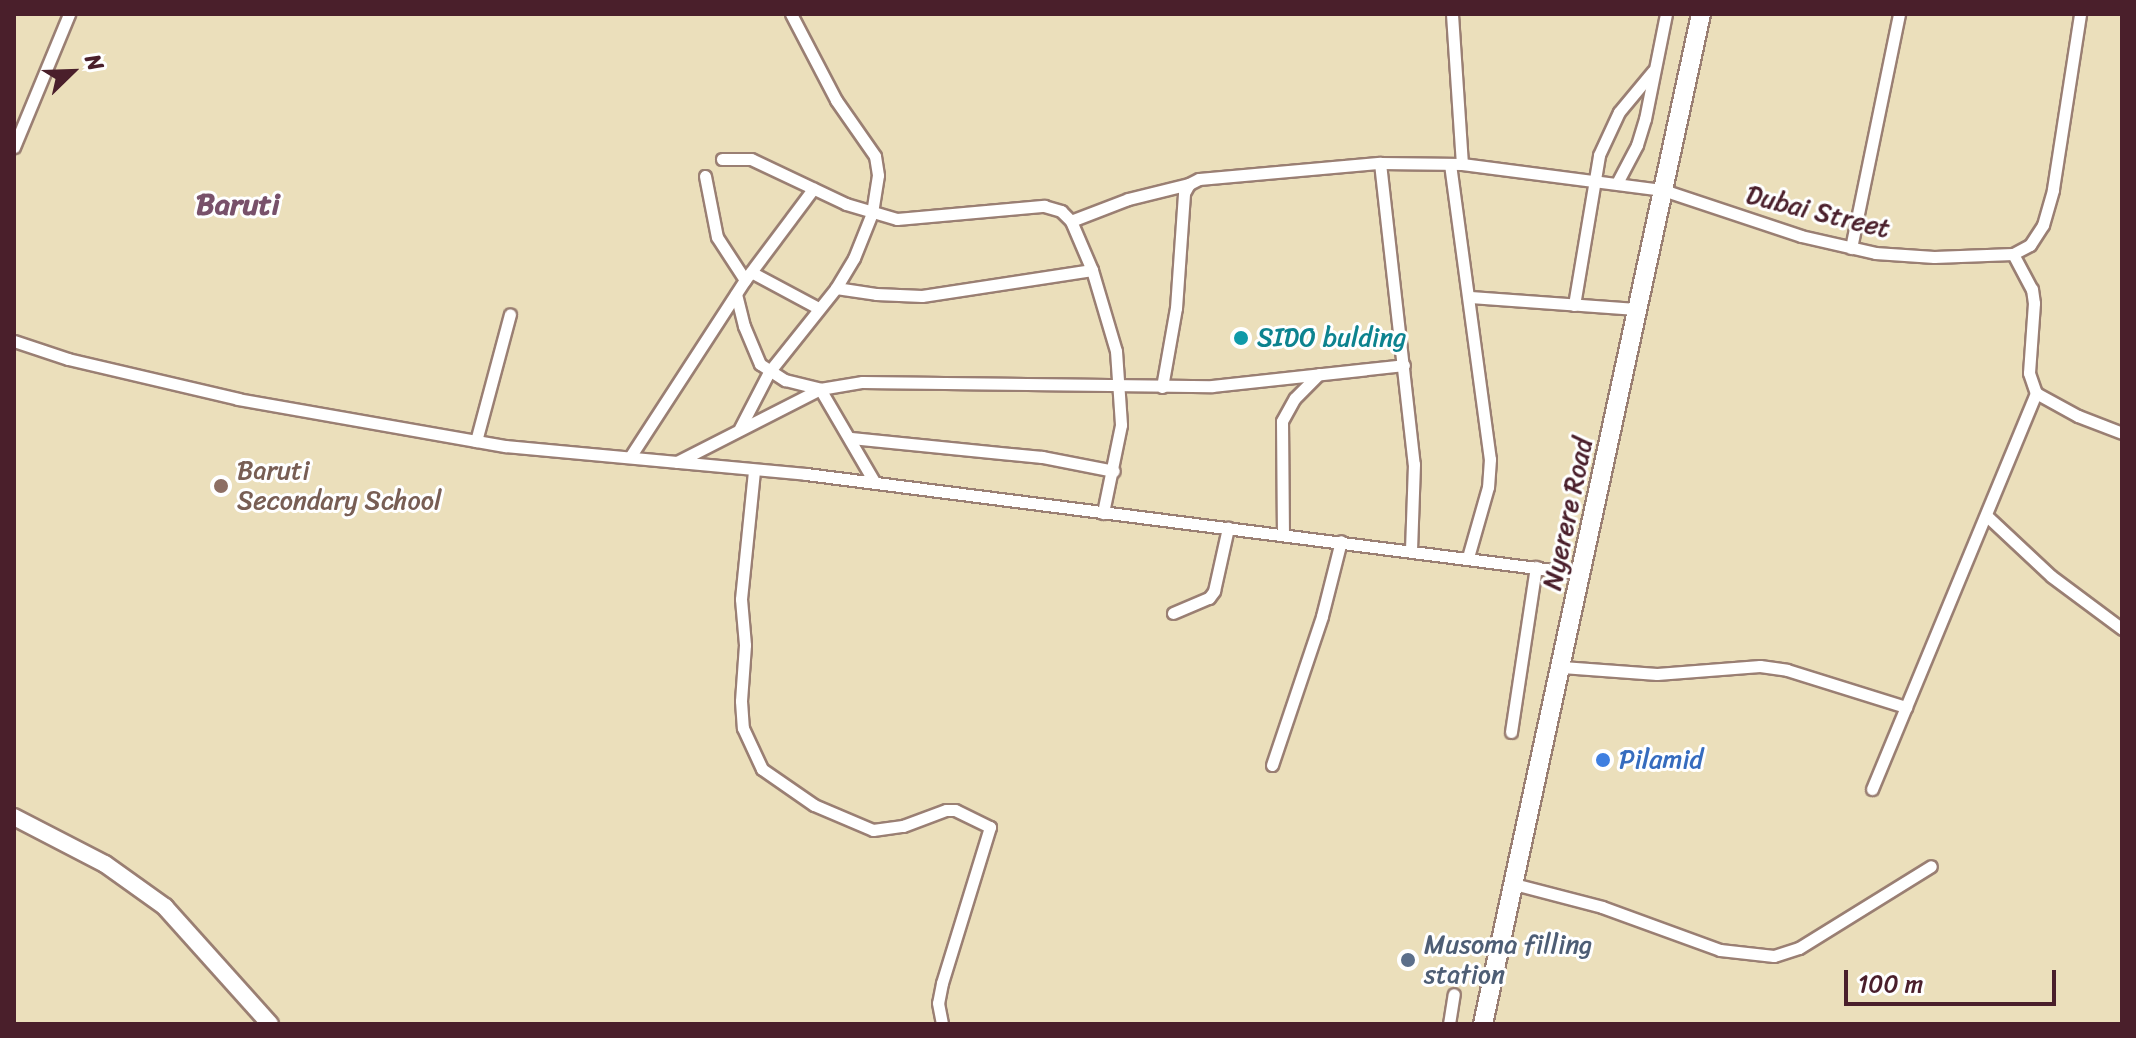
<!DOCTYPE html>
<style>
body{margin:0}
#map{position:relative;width:2136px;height:1038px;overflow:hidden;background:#ebdfbb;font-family:Sriracha,sans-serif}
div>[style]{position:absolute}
.roads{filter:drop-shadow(2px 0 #9a7f73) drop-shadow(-2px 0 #9a7f73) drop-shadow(0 2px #9a7f73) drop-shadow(0 -2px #9a7f73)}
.street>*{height:11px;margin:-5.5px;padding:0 5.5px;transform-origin:5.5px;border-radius:5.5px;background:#fff}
.secondary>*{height:16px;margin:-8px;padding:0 8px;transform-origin:8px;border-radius:8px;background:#fff}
.primary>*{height:18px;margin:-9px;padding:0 9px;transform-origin:9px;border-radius:9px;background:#fff}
.dots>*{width:22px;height:22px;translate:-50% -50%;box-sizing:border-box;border:4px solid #fff;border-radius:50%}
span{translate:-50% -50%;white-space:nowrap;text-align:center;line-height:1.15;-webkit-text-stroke:6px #fff;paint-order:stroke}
.street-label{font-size:26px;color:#4a1f2b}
.culture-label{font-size:26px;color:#0d838f}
.left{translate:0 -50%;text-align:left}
.education-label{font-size:26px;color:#785e54}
.shop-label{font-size:26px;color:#366cbe}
.service-label{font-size:26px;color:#4e5e75}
.quarter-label{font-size:30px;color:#78516a;font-weight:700}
.frame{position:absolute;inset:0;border:16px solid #4a1f2b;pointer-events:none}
.north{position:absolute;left:32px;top:32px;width:80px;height:80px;-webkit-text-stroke:6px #fff;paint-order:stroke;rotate:67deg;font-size:22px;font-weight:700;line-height:32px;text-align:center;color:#4a1f2b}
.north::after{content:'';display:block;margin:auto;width:28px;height:36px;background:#4a1f2b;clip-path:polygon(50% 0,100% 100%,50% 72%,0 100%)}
.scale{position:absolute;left:1844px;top:970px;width:212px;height:36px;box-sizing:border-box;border:4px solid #4a1f2b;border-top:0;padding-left:10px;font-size:24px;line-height:28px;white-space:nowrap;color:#4a1f2b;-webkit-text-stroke:6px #fff;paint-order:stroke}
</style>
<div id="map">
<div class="roads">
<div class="street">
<div style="left:1452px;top:14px;width:150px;rotate:86.2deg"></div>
<div style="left:14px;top:147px;width:144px;rotate:-67.5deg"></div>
<div style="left:722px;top:159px;width:29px"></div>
<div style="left:751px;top:159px;width:105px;rotate:25.3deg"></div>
<div style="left:846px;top:204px;width:53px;rotate:16.4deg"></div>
<div style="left:897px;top:219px;width:148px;rotate:-5.1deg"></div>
<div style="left:1044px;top:206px;width:18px;rotate:16deg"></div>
<div style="left:1061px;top:211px;width:14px;rotate:45deg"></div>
<div style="left:1071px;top:221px;width:53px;rotate:66.8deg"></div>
<div style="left:1092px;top:270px;width:84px;rotate:73.5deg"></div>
<div style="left:1116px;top:351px;width:74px;rotate:86.1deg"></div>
<div style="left:1121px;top:425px;width:90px;rotate:101.6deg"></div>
<div style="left:1380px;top:163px;width:303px;rotate:83.6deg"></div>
<div style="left:1414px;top:464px;width:85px;rotate:92deg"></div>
<div style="left:1450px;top:164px;width:298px;rotate:82.3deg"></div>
<div style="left:1490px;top:459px;width:28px;rotate:94deg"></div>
<div style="left:1488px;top:487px;width:73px;rotate:105.9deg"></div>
<div style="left:705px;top:176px;width:62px;rotate:78.9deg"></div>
<div style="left:717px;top:237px;width:51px;rotate:56.9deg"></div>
<div style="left:1617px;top:183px;width:43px;rotate:-62.2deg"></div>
<div style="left:1637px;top:145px;width:27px;rotate:-73deg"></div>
<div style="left:1645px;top:119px;width:107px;rotate:-78.7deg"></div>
<div style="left:1071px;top:221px;width:61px;rotate:-21.1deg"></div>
<div style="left:1128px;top:199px;width:63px;rotate:-13.8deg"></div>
<div style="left:1851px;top:248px;width:239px;rotate:-78.4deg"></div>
<div style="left:2013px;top:254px;width:40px;rotate:62deg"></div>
<div style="left:2032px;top:289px;width:14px;rotate:82deg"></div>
<div style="left:2034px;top:303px;width:70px;rotate:94.1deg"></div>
<div style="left:2029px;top:373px;width:21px;rotate:71deg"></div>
<div style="left:2036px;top:393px;width:48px;rotate:28.7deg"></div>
<div style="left:2078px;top:416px;width:47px;rotate:21.1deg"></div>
<div style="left:751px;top:272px;width:76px;rotate:28.2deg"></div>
<div style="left:836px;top:288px;width:40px;rotate:8.5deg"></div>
<div style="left:876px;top:294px;width:46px;rotate:2.5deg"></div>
<div style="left:922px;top:296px;width:172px;rotate:-8.7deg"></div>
<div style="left:736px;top:294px;width:33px;rotate:76deg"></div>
<div style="left:744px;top:326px;width:41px;rotate:67.2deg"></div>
<div style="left:760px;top:364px;width:30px;rotate:33deg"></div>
<div style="left:785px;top:380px;width:36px;rotate:14deg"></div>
<div style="left:820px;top:389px;width:109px;rotate:59.7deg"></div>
<div style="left:1469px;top:297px;width:169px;rotate:4.1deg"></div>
<div style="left:1574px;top:305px;width:152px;rotate:-80.5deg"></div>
<div style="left:1599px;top:155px;width:47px;rotate:-65.1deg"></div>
<div style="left:1619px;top:112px;width:53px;rotate:-50.3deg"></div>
<div style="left:14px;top:341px;width:57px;rotate:18.4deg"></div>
<div style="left:68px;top:359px;width:175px;rotate:13.2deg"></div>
<div style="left:238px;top:399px;width:271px;rotate:10deg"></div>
<div style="left:505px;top:446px;width:302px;rotate:5.3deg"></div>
<div style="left:806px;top:474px;width:783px;rotate:7.33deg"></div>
<div style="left:1162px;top:387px;width:80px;rotate:-80deg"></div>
<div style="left:1176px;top:308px;width:115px;rotate:-86deg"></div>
<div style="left:1184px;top:193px;width:10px;rotate:-61deg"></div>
<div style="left:1189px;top:184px;width:11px;rotate:-27deg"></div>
<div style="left:1199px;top:179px;width:182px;rotate:-5.1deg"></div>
<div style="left:1380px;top:163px;width:82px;rotate:0.7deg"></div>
<div style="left:1462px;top:164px;width:203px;rotate:7.4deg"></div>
<div style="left:1663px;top:190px;width:145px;rotate:18.4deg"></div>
<div style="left:1801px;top:236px;width:76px;rotate:12.9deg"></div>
<div style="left:1875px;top:253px;width:59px;rotate:3.9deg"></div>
<div style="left:1934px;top:257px;width:79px;rotate:-2.2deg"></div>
<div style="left:2013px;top:254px;width:19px;rotate:-28deg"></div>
<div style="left:2030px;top:245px;width:24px;rotate:-57deg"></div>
<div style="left:2043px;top:225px;width:37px;rotate:-74deg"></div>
<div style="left:2053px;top:189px;width:177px;rotate:-81.2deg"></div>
<div style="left:740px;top:428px;width:63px;rotate:-62.6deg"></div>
<div style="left:769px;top:372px;width:107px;rotate:-51.4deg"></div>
<div style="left:836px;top:288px;width:35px;rotate:-59deg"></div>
<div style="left:854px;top:258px;width:48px;rotate:-68.2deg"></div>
<div style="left:872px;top:213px;width:38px;rotate:-81deg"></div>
<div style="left:878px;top:175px;width:19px;rotate:-99deg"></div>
<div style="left:875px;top:156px;width:68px;rotate:-124.9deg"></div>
<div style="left:836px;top:100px;width:97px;rotate:-117.6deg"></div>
<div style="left:851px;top:438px;width:192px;rotate:5.7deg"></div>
<div style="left:1042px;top:457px;width:73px;rotate:11deg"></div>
<div style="left:476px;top:441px;width:131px;rotate:-75deg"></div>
<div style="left:630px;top:457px;width:211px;rotate:-57deg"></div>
<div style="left:745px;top:280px;width:114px;rotate:-53.2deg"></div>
<div style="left:677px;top:462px;width:161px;rotate:-27deg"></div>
<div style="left:820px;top:389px;width:43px;rotate:-9.5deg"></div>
<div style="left:862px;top:382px;width:350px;rotate:0.7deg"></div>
<div style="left:1212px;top:386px;width:193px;rotate:-6.2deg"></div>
<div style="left:754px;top:471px;width:129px;rotate:95.8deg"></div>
<div style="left:741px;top:599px;width:46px;rotate:85deg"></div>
<div style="left:745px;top:645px;width:56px;rotate:94.1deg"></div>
<div style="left:741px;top:701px;width:27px;rotate:86deg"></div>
<div style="left:743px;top:728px;width:45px;rotate:65.1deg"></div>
<div style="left:762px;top:769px;width:63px;rotate:34.7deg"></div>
<div style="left:814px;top:805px;width:64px;rotate:23deg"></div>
<div style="left:873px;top:830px;width:30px;rotate:-8deg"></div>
<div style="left:903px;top:826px;width:46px;rotate:-20.4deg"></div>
<div style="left:946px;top:810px;width:9px"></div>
<div style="left:955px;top:810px;width:39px;rotate:26deg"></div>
<div style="left:990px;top:827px;width:163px;rotate:107.1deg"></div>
<div style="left:942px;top:983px;width:20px;rotate:101deg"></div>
<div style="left:938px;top:1003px;width:21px;rotate:79deg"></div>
<div style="left:1988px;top:517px;width:86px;rotate:43.1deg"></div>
<div style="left:2051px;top:576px;width:89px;rotate:36.7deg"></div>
<div style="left:1283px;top:535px;width:114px;rotate:-90.5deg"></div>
<div style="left:1282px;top:421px;width:26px;rotate:-61deg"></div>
<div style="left:1295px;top:398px;width:34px;rotate:-45deg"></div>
<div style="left:1173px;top:613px;width:39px;rotate:-23deg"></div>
<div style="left:1209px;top:598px;width:9px;rotate:-54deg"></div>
<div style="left:1214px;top:591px;width:65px;rotate:-77.5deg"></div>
<div style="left:1562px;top:667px;width:95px;rotate:4.2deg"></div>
<div style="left:1657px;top:674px;width:103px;rotate:-4.4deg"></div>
<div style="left:1760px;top:666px;width:27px;rotate:8deg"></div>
<div style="left:1787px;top:670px;width:125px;rotate:17.3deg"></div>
<div style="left:1511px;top:732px;width:167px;rotate:-81.4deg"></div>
<div style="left:1272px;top:765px;width:157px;rotate:-71.4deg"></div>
<div style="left:1322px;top:616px;width:77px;rotate:-75.8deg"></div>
<div style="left:1872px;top:789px;width:429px;rotate:-67.5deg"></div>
<div style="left:1514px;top:884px;width:91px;rotate:14.6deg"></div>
<div style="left:1602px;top:907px;width:126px;rotate:20deg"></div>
<div style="left:1720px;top:950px;width:54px;rotate:6.3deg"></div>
<div style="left:1774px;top:956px;width:26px;rotate:-18deg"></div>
<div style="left:1799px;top:948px;width:155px;rotate:-31.8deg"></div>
<div style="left:1449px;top:1024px;width:30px;rotate:-81deg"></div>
</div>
<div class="secondary">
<div style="left:14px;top:817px;width:102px;rotate:27.3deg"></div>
<div style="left:105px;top:864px;width:74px;rotate:35.6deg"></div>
<div style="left:165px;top:907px;width:157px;rotate:48.1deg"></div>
</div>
<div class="primary">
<div style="left:1483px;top:1024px;width:1033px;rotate:-77.82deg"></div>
</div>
</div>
<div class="dots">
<div style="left:1241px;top:338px;background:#0f9aa8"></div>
<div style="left:221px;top:486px;background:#8d6e63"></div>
<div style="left:1603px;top:760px;background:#3f7fe0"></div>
<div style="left:1408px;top:960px;background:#5c6f8a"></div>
</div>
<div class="street-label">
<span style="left:1818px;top:212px;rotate:14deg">Dubai Street</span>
<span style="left:1568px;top:514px;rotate:-78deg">Nyerere Road</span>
</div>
<div class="culture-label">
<span class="left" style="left:1257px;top:338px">SIDO bulding</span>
</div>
<div class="education-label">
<span class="left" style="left:237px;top:486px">Baruti<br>Secondary School</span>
</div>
<div class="shop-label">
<span class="left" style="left:1619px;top:760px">Pilamid</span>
</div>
<div class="service-label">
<span class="left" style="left:1424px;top:960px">Musoma filling<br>station</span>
</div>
<div class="quarter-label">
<span style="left:238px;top:204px">Baruti</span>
</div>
<div class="frame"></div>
<div class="north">N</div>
<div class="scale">100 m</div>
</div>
